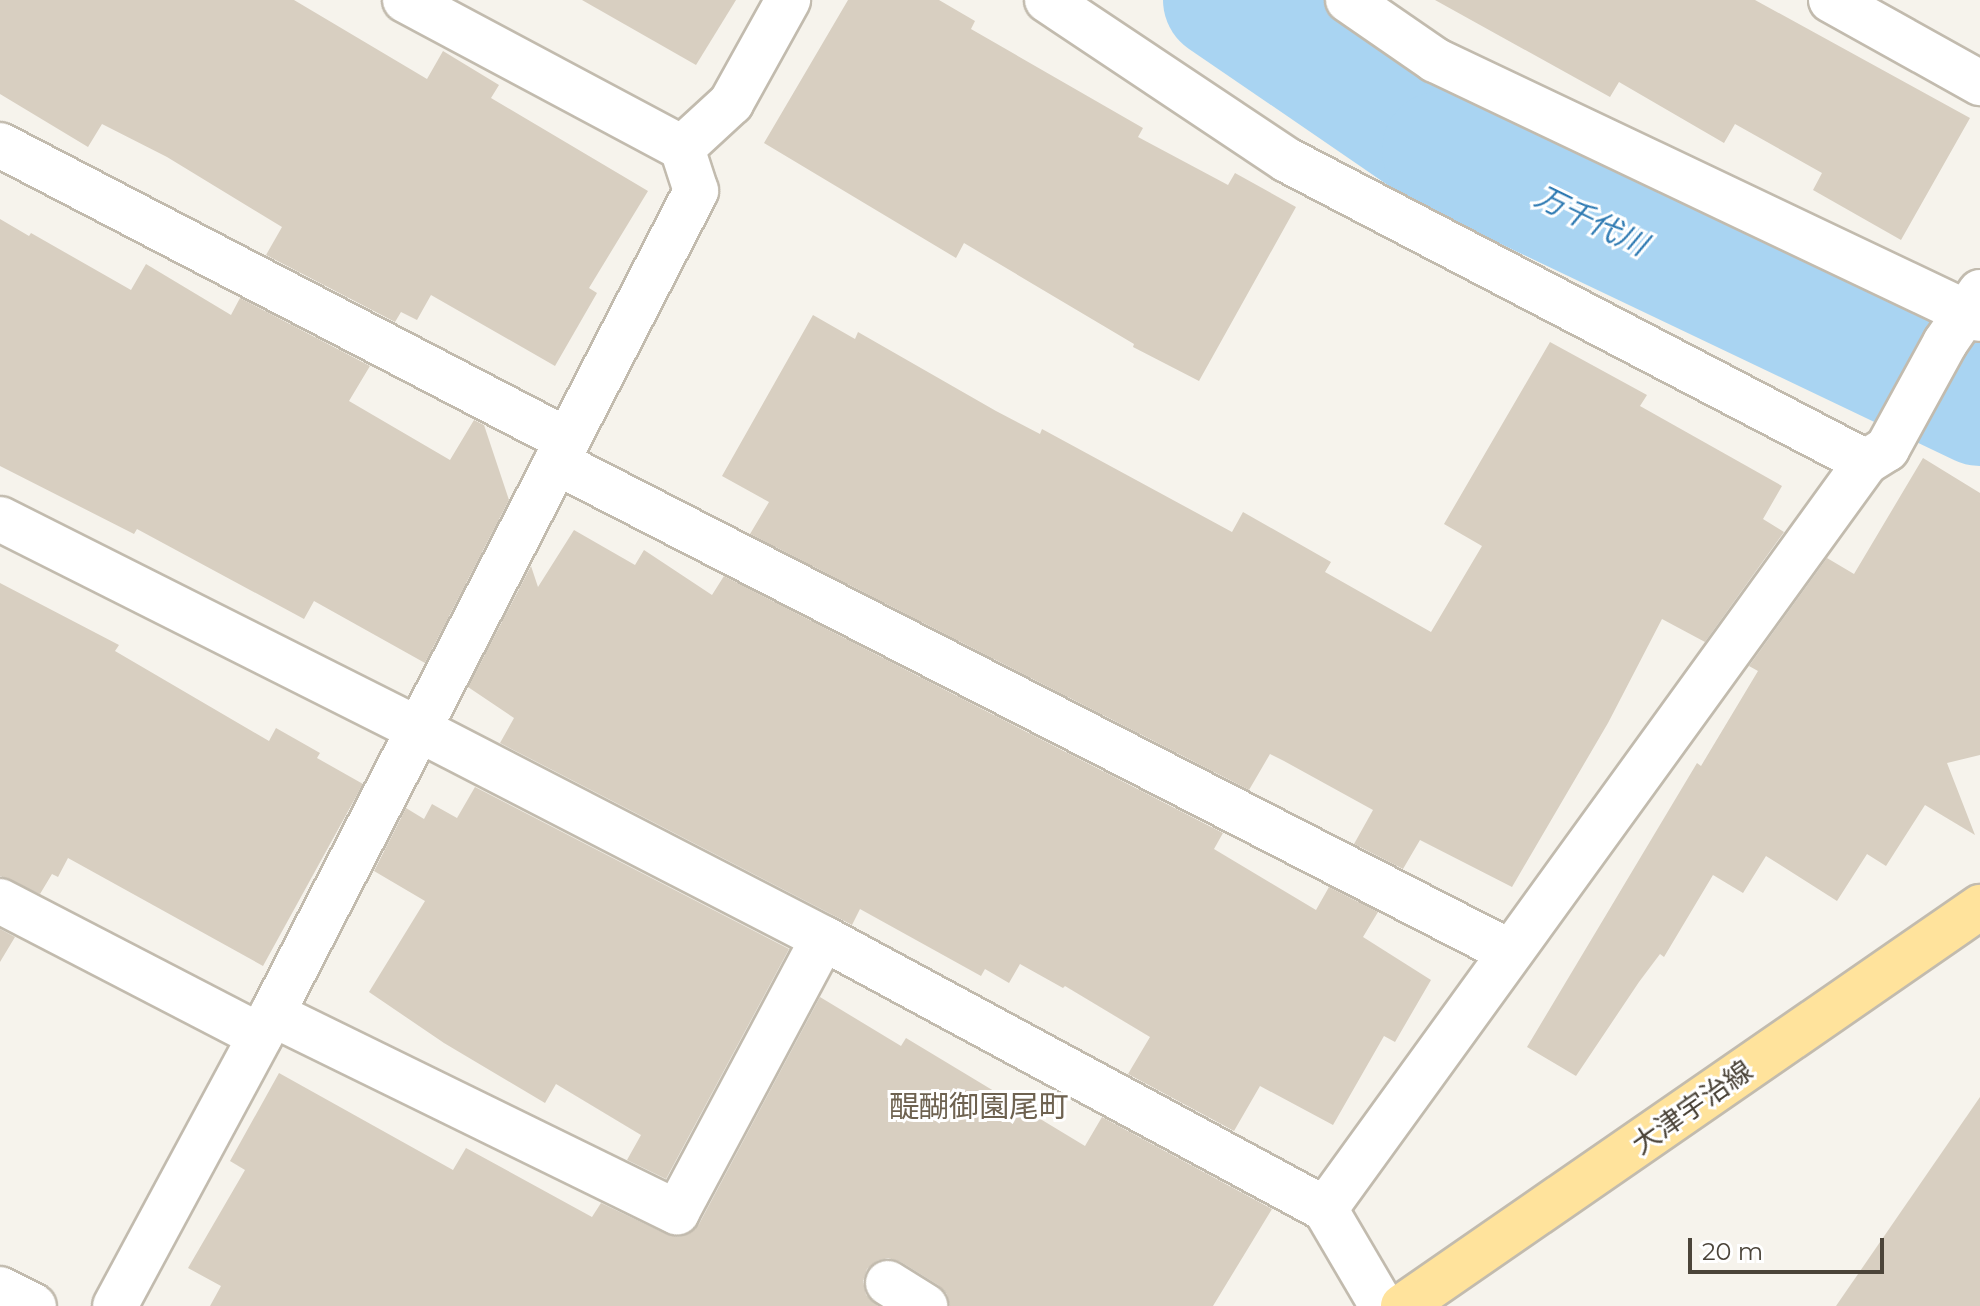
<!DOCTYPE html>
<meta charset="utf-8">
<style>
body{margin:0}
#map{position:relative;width:1980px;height:1306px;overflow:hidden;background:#f6f3ec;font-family:Montserrat,"Noto Sans JP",sans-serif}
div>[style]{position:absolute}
.river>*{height:118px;margin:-59px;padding:0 59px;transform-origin:59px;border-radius:59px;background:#a9d4f2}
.building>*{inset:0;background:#d8cfc1}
.roads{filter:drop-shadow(2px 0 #c2bbae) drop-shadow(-2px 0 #c2bbae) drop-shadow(0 2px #c2bbae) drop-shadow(0 -2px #c2bbae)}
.minor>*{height:44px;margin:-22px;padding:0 22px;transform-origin:22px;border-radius:22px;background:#fff}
.major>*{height:44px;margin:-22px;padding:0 22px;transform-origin:22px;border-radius:22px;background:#ffe39c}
span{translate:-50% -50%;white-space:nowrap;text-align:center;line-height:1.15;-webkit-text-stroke:6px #fff;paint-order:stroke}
.street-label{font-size:28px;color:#4b4439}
.water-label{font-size:30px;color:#2e7ab2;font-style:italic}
.neighbourhood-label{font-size:30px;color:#6e6250}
.scale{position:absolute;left:1688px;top:1238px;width:196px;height:36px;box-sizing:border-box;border:4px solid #4b4439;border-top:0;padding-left:10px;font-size:24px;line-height:28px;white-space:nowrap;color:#4b4439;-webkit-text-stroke:6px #fff;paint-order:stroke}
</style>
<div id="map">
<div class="river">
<div style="left:1222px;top:0;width:265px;rotate:34.4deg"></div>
<div style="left:1441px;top:150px;width:597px;rotate:25.49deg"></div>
</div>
<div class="building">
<div style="clip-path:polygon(0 0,294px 0,427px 79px,443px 51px,499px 85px,491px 98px,648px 191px,589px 288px,597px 293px,555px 366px,431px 295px,417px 320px,401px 312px,395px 322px,266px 255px,282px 227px,167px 157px,102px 124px,88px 147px,0 94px)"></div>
<div style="clip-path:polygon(582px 0,736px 0,696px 65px)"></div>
<div style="clip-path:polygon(848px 0,939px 0,975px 21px,971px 29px,1143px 128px,1138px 137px,1228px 185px,1235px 173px,1296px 207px,1199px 381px,1133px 347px,1134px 344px,964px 243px,956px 258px,764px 143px)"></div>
<div style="clip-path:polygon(1435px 0,1755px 0,1970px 118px,1901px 240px,1813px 190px,1822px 173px,1735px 124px,1724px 143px,1619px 82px,1610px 97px)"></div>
<div style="clip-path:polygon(0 219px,29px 236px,31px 233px,131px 290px,146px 264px,231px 315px,240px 298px,370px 366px,349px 401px,450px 460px,474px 420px,484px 425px,509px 500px,425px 663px,314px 601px,304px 619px,137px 529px,134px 534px,0 466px)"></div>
<div style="clip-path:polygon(813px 315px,855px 339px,858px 332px,996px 411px,1040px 434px,1042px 429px,1232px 532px,1243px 512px,1331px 562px,1325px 572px,1431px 632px,1482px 546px,1444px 524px,1550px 342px,1647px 395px,1640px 406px,1782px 486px,1763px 519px,1784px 532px,1705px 642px,1662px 619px,1608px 723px,1512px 887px,1420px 840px,1403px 869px,1354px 844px,1373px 810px,1284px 761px,1270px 754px,1249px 790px,750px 534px,769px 502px,722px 476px)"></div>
<div style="clip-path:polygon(1923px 458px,1980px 493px,1980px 755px,1947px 763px,1975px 835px,1925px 805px,1886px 866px,1867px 854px,1837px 901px,1766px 856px,1743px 893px,1713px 875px,1664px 957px,1660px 954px,1639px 982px,1576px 1076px,1527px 1047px,1697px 763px,1701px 766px,1758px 671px,1749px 666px,1827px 558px,1854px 574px)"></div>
<div style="clip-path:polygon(574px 530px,635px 565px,644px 550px,712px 595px,724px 576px,1223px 833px,1214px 849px,1316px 910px,1329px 887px,1378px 912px,1363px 937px,1431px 980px,1395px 1042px,1384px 1036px,1333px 1125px,1260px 1086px,1234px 1131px,1128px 1074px,1150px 1037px,1065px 986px,1063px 988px,1020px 964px,1009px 983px,985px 969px,981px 976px,860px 909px,852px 925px,500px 743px,514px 718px,468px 687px,531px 566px,538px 587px)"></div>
<div style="clip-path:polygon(0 583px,119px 645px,115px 651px,269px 741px,276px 728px,320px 753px,317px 758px,363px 784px,263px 966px,68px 858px,58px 877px,52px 874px,40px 894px,0 876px)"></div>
<div style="clip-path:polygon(475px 787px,789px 949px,666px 1179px,627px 1160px,641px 1135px,556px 1084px,545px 1103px,444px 1043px,369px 992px,425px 901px,374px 871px,406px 808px,424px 819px,432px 804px,457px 818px)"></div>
<div style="clip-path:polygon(0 929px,15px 937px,0 962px)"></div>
<div style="clip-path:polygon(820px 997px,901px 1046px,906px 1038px,1085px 1146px,1102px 1117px,1272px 1209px,1213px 1306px,950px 1306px,947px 1294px,938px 1285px,901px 1262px,888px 1258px,877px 1261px,867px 1269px,863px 1281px,866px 1295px,878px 1306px,210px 1306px,221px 1286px,188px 1268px,245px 1170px,230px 1161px,279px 1073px,453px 1170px,466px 1148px,592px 1217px,601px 1203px,666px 1234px,678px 1237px,690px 1233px,699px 1224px)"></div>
<div style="clip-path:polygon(1980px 1097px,1980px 1306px,1836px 1306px)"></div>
</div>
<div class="roads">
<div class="minor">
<div style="left:405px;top:0;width:314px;rotate:28.1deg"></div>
<div style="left:1047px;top:0;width:288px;rotate:33.7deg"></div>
<div style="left:1287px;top:160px;width:653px;rotate:27.55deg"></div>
<div style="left:1348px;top:0;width:106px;rotate:34.6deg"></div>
<div style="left:1435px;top:60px;width:603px;rotate:25.42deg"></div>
<div style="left:1831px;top:0;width:171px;rotate:29.1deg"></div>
<div style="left:0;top:145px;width:639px;rotate:27.49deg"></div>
<div style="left:556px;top:462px;width:1072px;rotate:27.19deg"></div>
<div style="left:0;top:519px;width:468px;rotate:26.7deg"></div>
<div style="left:418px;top:729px;width:456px;rotate:27.3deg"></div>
<div style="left:823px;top:938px;width:570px;rotate:28.36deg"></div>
<div style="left:0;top:901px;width:293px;rotate:27.4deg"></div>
<div style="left:272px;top:1014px;width:451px;rotate:26.1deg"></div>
<div style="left:677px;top:1212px;width:310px;rotate:-61.9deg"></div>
<div style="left:888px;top:1283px;width:44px;rotate:31.9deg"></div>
<div style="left:0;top:1289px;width:38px;rotate:27deg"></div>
<div style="left:115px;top:1306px;width:332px;rotate:-61.7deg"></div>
<div style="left:272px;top:1014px;width:926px;rotate:-62.74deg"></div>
<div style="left:696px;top:191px;width:45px;rotate:-108deg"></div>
<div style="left:682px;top:148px;width:67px;rotate:-42.6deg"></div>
<div style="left:731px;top:103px;width:118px;rotate:-61deg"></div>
<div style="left:1382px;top:1306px;width:113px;rotate:-120.4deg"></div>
<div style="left:1325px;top:1209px;width:922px;rotate:-54.09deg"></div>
<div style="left:1866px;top:462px;width:25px;rotate:-32deg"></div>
<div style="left:1887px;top:449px;width:121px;rotate:-61.3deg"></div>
<div style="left:1945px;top:343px;width:62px;rotate:-55.5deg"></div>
</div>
<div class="major">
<div style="left:1403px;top:1306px;width:702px;rotate:-34.66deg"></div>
</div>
</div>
<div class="street-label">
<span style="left:1692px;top:1107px;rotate:-35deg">大津宇治線</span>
</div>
<div class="water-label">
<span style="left:1591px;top:221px;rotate:26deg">万千代川</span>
</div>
<div class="neighbourhood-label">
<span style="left:979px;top:1107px">醍醐御園尾町</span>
</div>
<div class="scale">20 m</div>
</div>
